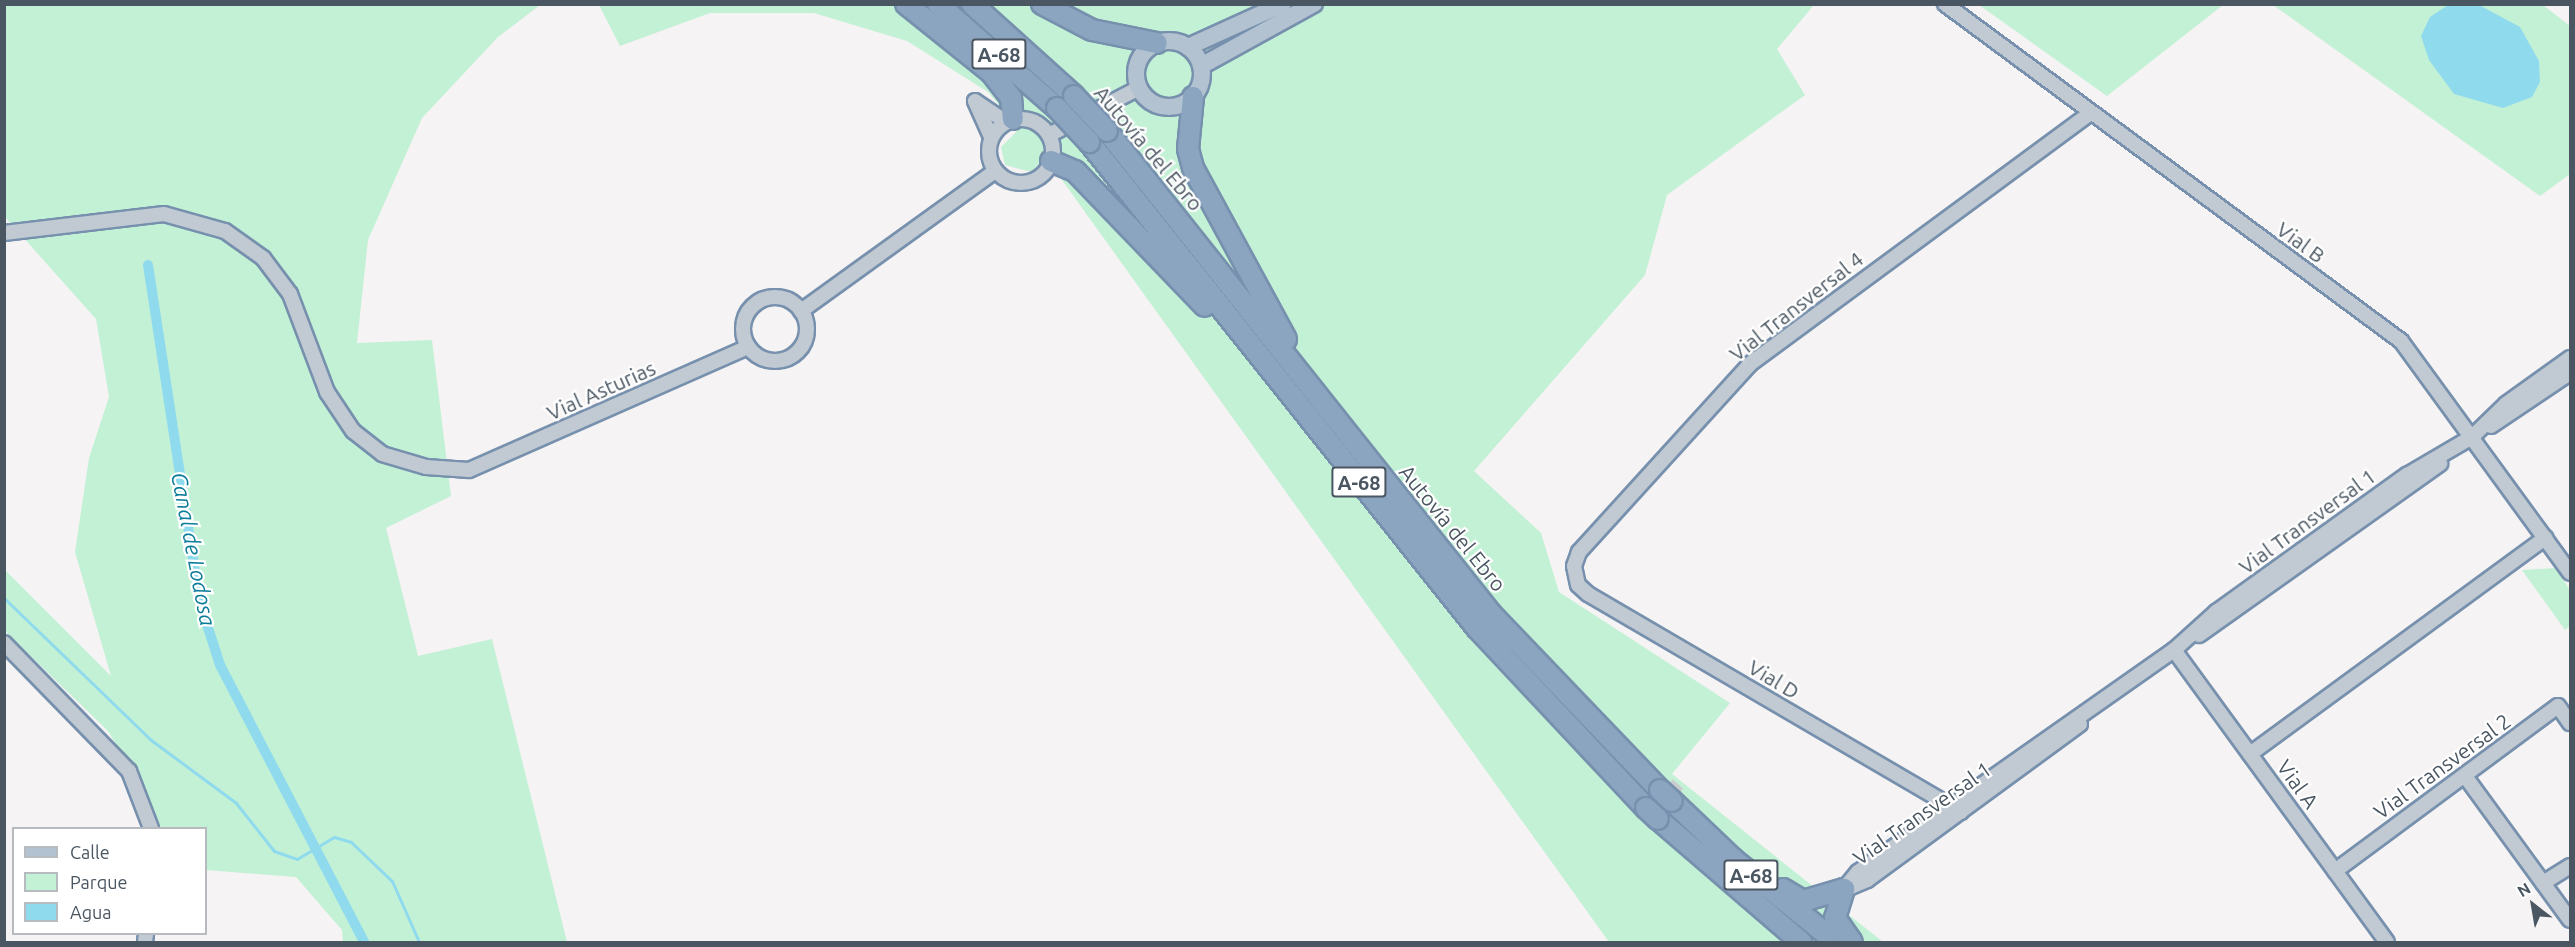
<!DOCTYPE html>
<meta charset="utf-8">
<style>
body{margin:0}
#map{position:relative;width:2575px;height:947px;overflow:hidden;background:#f5f3f3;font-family:Ubuntu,sans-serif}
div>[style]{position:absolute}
.green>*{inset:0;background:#c3f1d5}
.water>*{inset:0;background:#90daee}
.stream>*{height:3px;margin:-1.5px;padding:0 1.5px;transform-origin:1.5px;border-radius:1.5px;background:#90daee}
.canal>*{height:10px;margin:-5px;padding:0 5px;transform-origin:5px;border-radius:5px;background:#90daee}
.minor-tunnel>*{height:14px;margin-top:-7px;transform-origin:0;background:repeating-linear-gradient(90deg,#caccce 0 14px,transparent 0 21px)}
.roads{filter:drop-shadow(2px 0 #7690ad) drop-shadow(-2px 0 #7690ad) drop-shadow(0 2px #7690ad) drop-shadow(0 -2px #7690ad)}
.minor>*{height:14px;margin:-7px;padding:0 7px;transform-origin:7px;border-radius:7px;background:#c1cad2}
.minor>.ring{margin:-7px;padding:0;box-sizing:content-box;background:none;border:14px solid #c1cad2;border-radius:50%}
.major>*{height:16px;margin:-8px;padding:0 8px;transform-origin:8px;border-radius:8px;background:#b3c2d1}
.major>.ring{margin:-8px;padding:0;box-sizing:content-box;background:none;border:16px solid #b3c2d1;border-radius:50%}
.highway>*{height:20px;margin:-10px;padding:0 10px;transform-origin:10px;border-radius:10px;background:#8ba5c1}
.bridges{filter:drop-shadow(2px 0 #7690ad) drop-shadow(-2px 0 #7690ad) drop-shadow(0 2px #7690ad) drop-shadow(0 -2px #7690ad)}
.highway-bridge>*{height:20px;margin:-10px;padding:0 10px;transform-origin:10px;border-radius:10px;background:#8ba5c1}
span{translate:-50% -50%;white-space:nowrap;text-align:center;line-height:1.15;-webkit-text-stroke:4.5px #fff;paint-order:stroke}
.shield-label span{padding:2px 4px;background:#fff;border:2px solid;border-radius:4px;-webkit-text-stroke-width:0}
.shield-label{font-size:20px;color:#4a5661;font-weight:700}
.street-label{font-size:21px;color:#4a5661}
.water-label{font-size:22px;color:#0c7c9b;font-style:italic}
.frame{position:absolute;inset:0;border:6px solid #4a5661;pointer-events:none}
.legend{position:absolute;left:12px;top:827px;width:195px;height:108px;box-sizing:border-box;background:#fff;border:2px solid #b7bbc0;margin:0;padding:8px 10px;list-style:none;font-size:18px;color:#4a5661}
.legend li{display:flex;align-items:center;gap:12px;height:30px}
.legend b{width:30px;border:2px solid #b7bbc0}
.north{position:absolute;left:2503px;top:875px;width:60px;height:60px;-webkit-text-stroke:4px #fff;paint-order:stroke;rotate:329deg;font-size:16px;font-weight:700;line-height:24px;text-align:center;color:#4a5661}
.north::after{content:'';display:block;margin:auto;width:21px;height:27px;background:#4a5661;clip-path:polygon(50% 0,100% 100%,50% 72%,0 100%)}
</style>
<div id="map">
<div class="green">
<div style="clip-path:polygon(5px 5px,540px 5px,498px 37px,422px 118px,368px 240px,357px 343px,432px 340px,451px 496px,386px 528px,418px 656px,492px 639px,567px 942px,343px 942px,342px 930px,296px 877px,206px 870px,206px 828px,157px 828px,151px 803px,108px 731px,5px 631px,4px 569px,111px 676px,75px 552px,89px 458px,109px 397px,96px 319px,5px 217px)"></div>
<div style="clip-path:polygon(599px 5px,1814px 5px,1777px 49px,1805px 95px,1667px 195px,1645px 275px,1474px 471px,1541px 533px,1559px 592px,1730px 703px,1672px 774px,1883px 942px,1609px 942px,1062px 180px,1044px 159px,1031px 172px,1005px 165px,1001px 147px,1019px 129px,988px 92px,907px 41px,814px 13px,710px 13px,620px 46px)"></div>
<div style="clip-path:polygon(1979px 5px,2223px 5px,2107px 96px)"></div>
<div style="clip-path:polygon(2273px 5px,2543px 5px,2570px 26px,2570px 174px,2540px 196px)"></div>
<div style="clip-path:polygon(2555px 568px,2570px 590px,2570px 626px,2565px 630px,2522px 570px)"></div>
</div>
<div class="water">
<div style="clip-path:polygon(2448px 5px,2481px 6px,2520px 27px,2539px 61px,2540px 82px,2532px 97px,2503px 108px,2454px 94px,2429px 60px,2421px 36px,2430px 17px)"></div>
</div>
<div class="stream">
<div style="left:4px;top:598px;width:204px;rotate:44deg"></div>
<div style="left:151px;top:740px;width:106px;rotate:36.5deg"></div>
<div style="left:236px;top:803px;width:61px;rotate:51.6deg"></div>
<div style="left:274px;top:851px;width:24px;rotate:19deg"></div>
<div style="left:297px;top:859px;width:43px;rotate:-30.7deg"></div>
<div style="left:334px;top:837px;width:18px;rotate:16deg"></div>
<div style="left:351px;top:842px;width:57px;rotate:43.6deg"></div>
<div style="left:392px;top:881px;width:67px;rotate:66.1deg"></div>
</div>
<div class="canal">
<div style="left:148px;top:265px;width:342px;rotate:81.3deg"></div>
<div style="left:200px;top:603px;width:65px;rotate:72.1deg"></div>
<div style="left:220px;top:665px;width:312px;rotate:62.5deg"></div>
</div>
<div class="minor-tunnel">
<div style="left:1643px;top:821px;width:51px;rotate:-46.6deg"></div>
</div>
<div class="roads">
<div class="minor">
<div style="left:1945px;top:4px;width:567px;rotate:36.47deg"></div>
<div style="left:2401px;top:341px;width:287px;rotate:53.9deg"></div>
<div class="ring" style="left:989px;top:119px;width:50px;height:50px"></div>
<div style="left:1049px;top:135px;width:102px;rotate:-27.6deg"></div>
<div style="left:991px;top:137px;width:39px;rotate:-114deg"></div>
<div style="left:975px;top:101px;width:37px;rotate:34deg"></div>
<div style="left:4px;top:233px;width:161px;rotate:-6.8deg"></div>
<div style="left:164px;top:214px;width:63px;rotate:15.6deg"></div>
<div style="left:225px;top:231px;width:47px;rotate:35.4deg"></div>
<div style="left:263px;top:258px;width:45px;rotate:53.1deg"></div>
<div style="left:290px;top:294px;width:105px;rotate:69.3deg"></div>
<div style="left:327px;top:392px;width:47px;rotate:56.3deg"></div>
<div style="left:353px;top:431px;width:37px;rotate:38deg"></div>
<div style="left:382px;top:454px;width:46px;rotate:16.5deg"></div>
<div style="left:426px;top:467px;width:43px;rotate:4deg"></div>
<div style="left:469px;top:470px;width:305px;rotate:-23.8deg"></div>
<div class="ring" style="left:743px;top:297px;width:50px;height:50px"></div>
<div style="left:801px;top:311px;width:239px;rotate:-35.8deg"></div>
<div style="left:2491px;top:426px;width:95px;rotate:-33.9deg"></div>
<div style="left:2199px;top:635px;width:296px;rotate:-35.4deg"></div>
<div style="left:4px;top:643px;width:179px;rotate:45.7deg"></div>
<div style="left:129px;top:771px;width:61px;rotate:68.9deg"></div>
<div style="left:2174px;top:650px;width:361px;rotate:53.9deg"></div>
<div style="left:2250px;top:754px;width:366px;rotate:-36.2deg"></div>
<div style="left:2465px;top:776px;width:178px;rotate:53.9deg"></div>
<div style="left:1961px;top:812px;width:432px;rotate:-149.7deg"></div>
<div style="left:1588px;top:594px;width:13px;rotate:-138deg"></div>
<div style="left:1578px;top:585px;width:19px;rotate:-102deg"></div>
<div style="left:1574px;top:566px;width:15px;rotate:-70deg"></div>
<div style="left:1579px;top:552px;width:254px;rotate:-47.7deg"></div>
<div style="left:1750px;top:364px;width:420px;rotate:-36.4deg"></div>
<div style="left:2335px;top:871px;width:277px;rotate:-36.5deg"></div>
<div style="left:2558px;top:706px;width:21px;rotate:55deg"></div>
<div style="left:2543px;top:883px;width:32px;rotate:-32deg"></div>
<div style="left:1844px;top:889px;width:22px;rotate:-51deg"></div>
<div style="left:1858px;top:872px;width:386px;rotate:-35.1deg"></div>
<div style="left:2174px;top:650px;width:57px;rotate:-42.1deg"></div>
<div style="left:2216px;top:612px;width:235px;rotate:-35.7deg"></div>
<div style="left:2407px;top:475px;width:75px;rotate:-30.3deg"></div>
<div style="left:2472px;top:437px;width:47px;rotate:-44.1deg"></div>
<div style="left:2506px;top:404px;width:79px;rotate:-35.7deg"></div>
<div style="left:1846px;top:889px;width:23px;rotate:-23deg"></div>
<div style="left:1867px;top:880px;width:264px;rotate:-36.2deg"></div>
<div style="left:145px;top:942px;width:8px;rotate:-83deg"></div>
</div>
<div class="major">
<div class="ring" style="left:1136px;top:41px;width:50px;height:50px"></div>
<div style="left:1188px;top:47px;width:104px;rotate:-24.4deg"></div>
<div style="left:1201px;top:66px;width:129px;rotate:-28.8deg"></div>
</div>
<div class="highway">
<div style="left:906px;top:4px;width:109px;rotate:38.7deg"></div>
<div style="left:991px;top:72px;width:33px;rotate:52deg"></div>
<div style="left:1011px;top:98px;width:21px;rotate:85deg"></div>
<div style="left:938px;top:4px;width:158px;rotate:41.2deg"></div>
<div style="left:972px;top:4px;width:137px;rotate:42deg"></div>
<div style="left:1042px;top:4px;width:56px;rotate:27.5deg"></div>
<div style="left:1092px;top:30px;width:66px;rotate:11.3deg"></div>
<div style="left:1193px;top:97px;width:52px;rotate:95.5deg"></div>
<div style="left:1188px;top:149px;width:20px;rotate:75deg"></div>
<div style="left:1193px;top:168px;width:195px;rotate:61.5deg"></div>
<div style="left:1107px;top:131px;width:618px;rotate:51.5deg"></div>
<div style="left:1492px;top:615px;width:243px;rotate:46.2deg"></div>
<div style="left:1089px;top:142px;width:622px;rotate:51.4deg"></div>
<div style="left:1477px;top:628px;width:247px;rotate:46.8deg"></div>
<div style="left:1051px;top:161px;width:26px;rotate:23deg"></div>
<div style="left:1075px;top:171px;width:187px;rotate:46.1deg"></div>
<div style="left:1672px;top:801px;width:84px;rotate:43.6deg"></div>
<div style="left:1733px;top:859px;width:132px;rotate:38.9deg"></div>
<div style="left:1658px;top:819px;width:189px;rotate:40.7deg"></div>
<div style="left:1783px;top:889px;width:23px;rotate:31deg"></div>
<div style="left:1803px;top:901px;width:43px;rotate:-16.3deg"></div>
<div style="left:1844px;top:889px;width:30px;rotate:107deg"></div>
<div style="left:1835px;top:918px;width:29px;rotate:55deg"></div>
</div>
</div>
<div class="bridges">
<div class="highway-bridge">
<div style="left:1074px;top:96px;width:48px;rotate:46.7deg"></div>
<div style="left:1057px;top:108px;width:47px;rotate:46.7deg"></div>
<div style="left:1660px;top:790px;width:16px;rotate:43deg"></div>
<div style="left:1646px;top:808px;width:16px;rotate:43deg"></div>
</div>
</div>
<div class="shield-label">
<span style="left:999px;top:54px">A-68</span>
<span style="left:1359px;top:482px">A-68</span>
<span style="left:1751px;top:875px">A-68</span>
</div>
<div class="street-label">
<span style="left:1149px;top:148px;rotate:50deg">Autovía del Ebro</span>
<span style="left:2301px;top:242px;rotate:36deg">Vial B</span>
<span style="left:1796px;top:306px;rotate:-38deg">Vial Transversal 4</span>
<span style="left:601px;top:390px;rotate:-24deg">Vial Asturias</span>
<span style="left:2307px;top:521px;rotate:-36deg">Vial Transversal 1</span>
<span style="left:1453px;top:528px;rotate:51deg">Autovía del Ebro</span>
<span style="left:1774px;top:679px;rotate:31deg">Vial D</span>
<span style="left:2442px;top:766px;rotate:-36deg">Vial Transversal 2</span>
<span style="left:2298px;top:784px;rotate:54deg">Vial A</span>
<span style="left:1922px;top:813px;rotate:-35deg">Vial Transversal 1</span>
</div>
<div class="water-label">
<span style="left:194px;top:549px;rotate:79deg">Canal de Lodosa</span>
</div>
<div class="frame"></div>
<ul class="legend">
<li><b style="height:8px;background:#b3c2d1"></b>Calle</li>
<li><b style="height:16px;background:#c3f1d5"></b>Parque</li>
<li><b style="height:16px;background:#90daee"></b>Agua</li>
</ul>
<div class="north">N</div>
</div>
